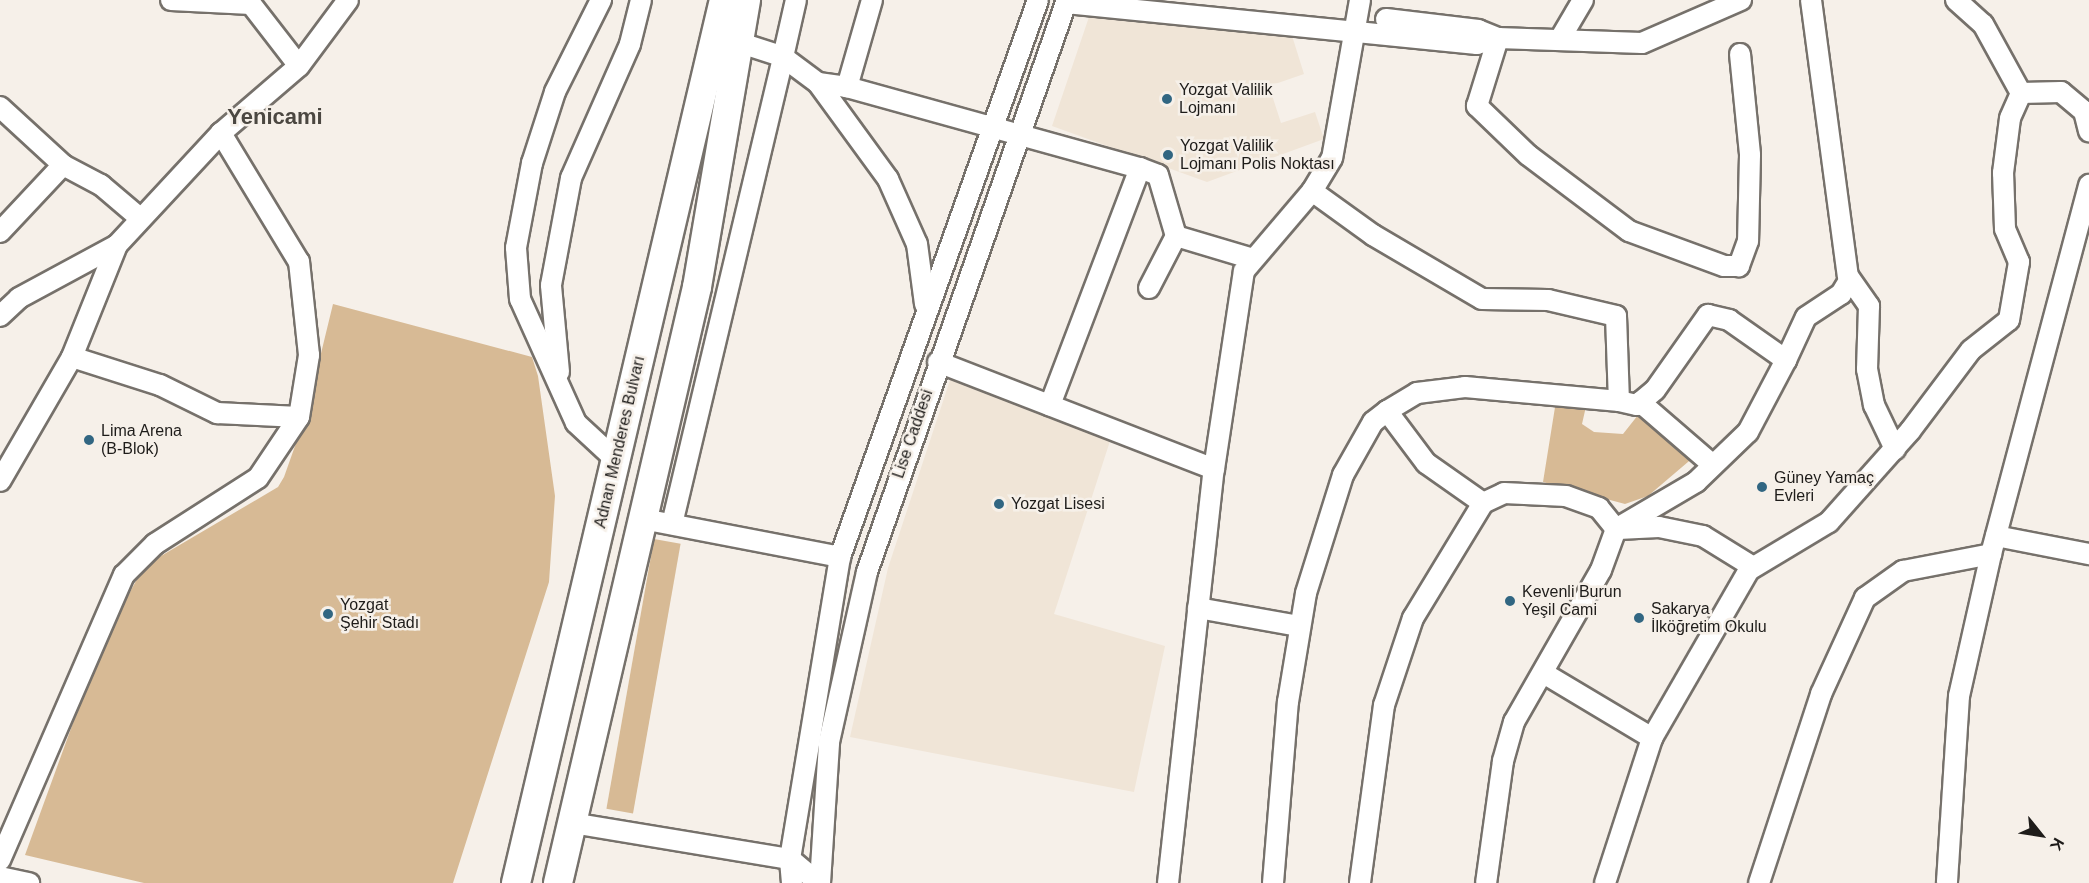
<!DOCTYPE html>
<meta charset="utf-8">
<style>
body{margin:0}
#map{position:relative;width:2089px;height:883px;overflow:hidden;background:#f6f0e9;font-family:Helvetica,sans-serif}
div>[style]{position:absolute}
.built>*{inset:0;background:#f0e5d7}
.green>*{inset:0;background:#d7ba95;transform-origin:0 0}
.roads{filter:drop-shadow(2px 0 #76716b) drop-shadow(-2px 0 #76716b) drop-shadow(0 2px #76716b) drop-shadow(0 -2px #76716b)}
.minor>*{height:20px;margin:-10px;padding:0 10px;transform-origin:10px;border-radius:10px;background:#fff}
.highway>*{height:28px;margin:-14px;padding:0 14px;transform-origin:14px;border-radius:14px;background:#fff}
.dots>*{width:16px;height:16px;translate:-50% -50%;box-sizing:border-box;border:3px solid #f6f0e9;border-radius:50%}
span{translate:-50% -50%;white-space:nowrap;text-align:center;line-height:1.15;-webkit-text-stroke:5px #f6f0e9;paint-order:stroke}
.poi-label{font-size:16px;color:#1e1c1a}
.left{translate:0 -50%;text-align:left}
.street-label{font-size:16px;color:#1e1c1a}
.district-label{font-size:22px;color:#4b4741;font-weight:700}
.north{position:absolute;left:2011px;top:805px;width:60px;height:60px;-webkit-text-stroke:4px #f6f0e9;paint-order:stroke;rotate:120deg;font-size:16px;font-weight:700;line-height:24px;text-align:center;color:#1e1c1a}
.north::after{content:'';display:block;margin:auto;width:21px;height:27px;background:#1e1c1a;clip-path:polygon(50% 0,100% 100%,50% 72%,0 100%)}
</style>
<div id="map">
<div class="built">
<div style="clip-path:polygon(1091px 11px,1289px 26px,1304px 74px,1269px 86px,1281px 123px,1315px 112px,1324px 139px,1207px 182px,1052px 126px)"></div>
<div style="clip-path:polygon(951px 377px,1110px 441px,1054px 614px,1165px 646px,1134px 792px,850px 737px,888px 568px)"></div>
</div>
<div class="green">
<div style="clip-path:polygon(333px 304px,532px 357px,538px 376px,555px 496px,549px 582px,453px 883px,144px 883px,25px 855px,101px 646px,144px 566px,278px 487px,284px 477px,306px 415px)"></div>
<div style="clip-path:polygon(1556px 401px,1587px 402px,1582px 424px,1594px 432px,1623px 434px,1642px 410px,1695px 456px,1648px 496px,1625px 504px,1543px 482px)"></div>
<div style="left:654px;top:539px;width:27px;height:274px;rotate:10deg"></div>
</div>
<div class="roads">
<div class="minor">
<div style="left:171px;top:0;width:80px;rotate:2.9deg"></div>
<div style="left:251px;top:4px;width:78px;rotate:52.3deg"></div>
<div style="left:601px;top:0;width:103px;rotate:116.6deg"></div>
<div style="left:555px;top:92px;width:75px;rotate:107.9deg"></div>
<div style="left:532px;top:163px;width:86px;rotate:100.7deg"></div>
<div style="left:516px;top:248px;width:51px;rotate:85.5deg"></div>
<div style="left:520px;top:299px;width:136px;rotate:65.7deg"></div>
<div style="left:576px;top:423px;width:54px;rotate:42.8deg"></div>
<div style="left:872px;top:0;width:91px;rotate:106deg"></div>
<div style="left:847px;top:87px;width:29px;rotate:-172deg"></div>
<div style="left:818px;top:83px;width:119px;rotate:53.9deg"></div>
<div style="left:888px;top:179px;width:71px;rotate:66deg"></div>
<div style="left:917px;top:244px;width:61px;rotate:82.4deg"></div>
<div style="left:1360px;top:0;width:160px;rotate:100deg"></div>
<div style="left:1332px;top:158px;width:39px;rotate:121deg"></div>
<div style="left:1312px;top:191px;width:75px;rotate:35.8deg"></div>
<div style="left:1373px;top:235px;width:126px;rotate:30.4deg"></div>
<div style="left:1482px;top:299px;width:66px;rotate:0.9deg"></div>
<div style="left:1548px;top:300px;width:70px;rotate:13.2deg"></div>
<div style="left:1616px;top:316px;width:85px;rotate:88deg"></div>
<div style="left:1619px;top:401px;width:18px;rotate:13deg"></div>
<div style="left:1637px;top:405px;width:23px;rotate:-40deg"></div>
<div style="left:1655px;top:390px;width:92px;rotate:-54.8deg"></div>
<div style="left:1708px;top:315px;width:22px;rotate:13deg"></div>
<div style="left:1729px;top:320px;width:70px;rotate:35.1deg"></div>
<div style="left:1786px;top:360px;width:47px;rotate:-65.1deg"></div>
<div style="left:1806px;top:317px;width:42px;rotate:-33.3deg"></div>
<div style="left:1841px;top:294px;width:17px;rotate:-59deg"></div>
<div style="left:1811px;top:0;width:278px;rotate:82.4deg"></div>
<div style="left:1848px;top:276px;width:37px;rotate:55deg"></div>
<div style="left:1869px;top:306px;width:63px;rotate:91.8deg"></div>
<div style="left:1867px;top:369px;width:37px;rotate:79deg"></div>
<div style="left:1874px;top:405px;width:49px;rotate:64.5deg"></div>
<div style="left:1956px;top:0;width:36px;rotate:42deg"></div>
<div style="left:1983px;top:24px;width:79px;rotate:61.2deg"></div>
<div style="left:2021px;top:93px;width:40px;rotate:-1.4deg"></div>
<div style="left:2061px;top:92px;width:30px;rotate:40deg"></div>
<div style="left:2084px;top:111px;width:21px;rotate:76deg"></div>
<div style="left:1066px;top:3px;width:413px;rotate:5.7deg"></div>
<div style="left:1477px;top:44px;width:22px;rotate:-16deg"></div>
<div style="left:1386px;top:19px;width:93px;rotate:6.8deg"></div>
<div style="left:1478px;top:30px;width:22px;rotate:22deg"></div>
<div style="left:1560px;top:39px;width:45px;rotate:-59.5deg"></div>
<div style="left:750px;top:46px;width:35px;rotate:18deg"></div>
<div style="left:783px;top:57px;width:58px;rotate:-77.2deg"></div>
<div style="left:1740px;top:54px;width:101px;rotate:84.3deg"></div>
<div style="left:1750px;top:155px;width:86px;rotate:91.3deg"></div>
<div style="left:1748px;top:241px;width:27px;rotate:110deg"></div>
<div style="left:1739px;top:266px;width:15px;rotate:180deg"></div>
<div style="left:1724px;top:266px;width:101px;rotate:-159.8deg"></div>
<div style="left:1629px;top:231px;width:126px;rotate:-143deg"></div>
<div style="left:1528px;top:155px;width:71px;rotate:-136.1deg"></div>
<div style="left:1477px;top:106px;width:71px;rotate:-72.8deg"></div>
<div style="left:1498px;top:38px;width:144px;rotate:2deg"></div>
<div style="left:1642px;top:43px;width:108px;rotate:-23.5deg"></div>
<div style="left:847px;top:87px;width:304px;rotate:15.5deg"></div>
<div style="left:1140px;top:168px;width:254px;rotate:110.8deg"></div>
<div style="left:0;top:107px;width:86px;rotate:42.6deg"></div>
<div style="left:63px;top:165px;width:43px;rotate:27.8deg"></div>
<div style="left:101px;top:185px;width:52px;rotate:40.4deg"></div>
<div style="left:1140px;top:168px;width:19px;rotate:21deg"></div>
<div style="left:1158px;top:175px;width:64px;rotate:73.6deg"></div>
<div style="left:1176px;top:236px;width:80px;rotate:16.6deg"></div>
<div style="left:0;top:232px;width:92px;rotate:-46.8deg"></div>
<div style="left:117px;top:245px;width:153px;rotate:-47.1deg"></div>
<div style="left:221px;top:133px;width:103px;rotate:-40.7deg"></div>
<div style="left:299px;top:66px;width:82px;rotate:-53.4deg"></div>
<div style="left:1149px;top:288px;width:59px;rotate:-62.6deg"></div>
<div style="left:0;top:316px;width:26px;rotate:-43deg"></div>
<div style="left:19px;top:298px;width:111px;rotate:-28.4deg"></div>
<div style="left:117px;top:245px;width:121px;rotate:111.9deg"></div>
<div style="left:72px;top:357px;width:143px;rotate:120.1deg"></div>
<div style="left:72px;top:357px;width:92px;rotate:17.7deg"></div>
<div style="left:160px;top:385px;width:64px;rotate:26.2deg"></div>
<div style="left:217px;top:413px;width:82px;rotate:2.8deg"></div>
<div style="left:938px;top:362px;width:296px;rotate:21.2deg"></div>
<div style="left:1214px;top:469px;width:200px;rotate:-81.4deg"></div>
<div style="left:1244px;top:271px;width:105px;rotate:-49.6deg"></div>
<div style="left:559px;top:372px;width:87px;rotate:-95.3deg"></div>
<div style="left:551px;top:285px;width:109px;rotate:-79.4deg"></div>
<div style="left:571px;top:178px;width:146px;rotate:-66.2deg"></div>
<div style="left:630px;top:44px;width:45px;rotate:-76deg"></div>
<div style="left:1640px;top:402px;width:96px;rotate:40.8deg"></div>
<div style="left:1387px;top:411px;width:35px;rotate:-31deg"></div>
<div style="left:1417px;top:393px;width:48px;rotate:-7.1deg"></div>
<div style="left:1465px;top:387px;width:155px;rotate:5.2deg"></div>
<div style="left:1483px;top:503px;width:23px;rotate:-25deg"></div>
<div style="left:1504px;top:493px;width:62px;rotate:2.8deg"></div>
<div style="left:1566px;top:496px;width:35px;rotate:20deg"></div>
<div style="left:1599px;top:508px;width:27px;rotate:51deg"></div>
<div style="left:1616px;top:529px;width:44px;rotate:110.1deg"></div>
<div style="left:1601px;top:570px;width:175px;rotate:119.8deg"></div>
<div style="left:1514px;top:722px;width:41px;rotate:105.8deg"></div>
<div style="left:1503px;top:761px;width:123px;rotate:97.9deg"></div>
<div style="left:643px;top:519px;width:201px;rotate:10.9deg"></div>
<div style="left:672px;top:524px;width:480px;rotate:-76.6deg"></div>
<div style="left:783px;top:57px;width:44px;rotate:36.6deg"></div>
<div style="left:1616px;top:529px;width:93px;rotate:-30.4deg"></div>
<div style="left:1696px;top:482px;width:72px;rotate:-43.9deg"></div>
<div style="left:1748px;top:432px;width:81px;rotate:-62.2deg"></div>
<div style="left:1618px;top:529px;width:41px;rotate:-2.8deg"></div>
<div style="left:1659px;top:527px;width:45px;rotate:11.6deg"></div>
<div style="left:1703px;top:536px;width:59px;rotate:31.8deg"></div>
<div style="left:1996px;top:536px;width:95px;rotate:11deg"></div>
<div style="left:1991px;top:554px;width:382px;rotate:-75.1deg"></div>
<div style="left:1198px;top:608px;width:103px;rotate:10.1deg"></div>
<div style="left:1545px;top:674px;width:125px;rotate:30.9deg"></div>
<div style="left:572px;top:823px;width:221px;rotate:9.4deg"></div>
<div style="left:790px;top:859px;width:38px;rotate:40deg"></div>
<div style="left:0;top:860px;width:311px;rotate:-66.5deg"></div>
<div style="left:124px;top:575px;width:44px;rotate:-45deg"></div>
<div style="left:155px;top:544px;width:122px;rotate:-32.7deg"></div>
<div style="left:258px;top:478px;width:73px;rotate:-56.1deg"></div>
<div style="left:299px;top:417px;width:63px;rotate:-80.8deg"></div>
<div style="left:309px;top:355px;width:94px;rotate:-96.1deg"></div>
<div style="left:299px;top:262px;width:151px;rotate:-121.2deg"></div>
<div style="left:0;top:877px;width:30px;rotate:12deg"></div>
<div style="left:792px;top:883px;width:24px;rotate:-95deg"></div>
<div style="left:790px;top:859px;width:306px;rotate:-80.6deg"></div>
<div style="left:840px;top:557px;width:591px;rotate:-70.43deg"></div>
<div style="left:820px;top:883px;width:141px;rotate:-86.3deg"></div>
<div style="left:829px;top:742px;width:174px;rotate:-77.4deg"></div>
<div style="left:867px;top:572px;width:606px;rotate:-70.73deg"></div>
<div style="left:1168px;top:883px;width:417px;rotate:-83.7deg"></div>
<div style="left:1273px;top:883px;width:182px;rotate:-85.3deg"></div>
<div style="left:1288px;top:702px;width:110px;rotate:-80.6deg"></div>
<div style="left:1306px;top:593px;width:124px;rotate:-72.6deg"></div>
<div style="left:1343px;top:475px;width:61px;rotate:-60.5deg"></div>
<div style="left:1373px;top:422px;width:18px;rotate:-38deg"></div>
<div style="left:1387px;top:411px;width:65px;rotate:53.1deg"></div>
<div style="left:1426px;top:463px;width:70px;rotate:35.1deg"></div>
<div style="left:1483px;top:503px;width:135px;rotate:121.3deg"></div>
<div style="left:1413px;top:618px;width:92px;rotate:108.4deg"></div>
<div style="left:1384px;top:705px;width:180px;rotate:97.7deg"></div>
<div style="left:1605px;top:883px;width:152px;rotate:-72deg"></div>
<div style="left:1652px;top:738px;width:194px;rotate:-60deg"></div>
<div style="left:1749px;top:570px;width:93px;rotate:-31deg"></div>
<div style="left:1829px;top:522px;width:122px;rotate:-48.3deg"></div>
<div style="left:1910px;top:431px;width:101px;rotate:-53deg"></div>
<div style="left:1971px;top:350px;width:48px;rotate:-38.3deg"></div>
<div style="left:2009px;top:320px;width:59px;rotate:-80.2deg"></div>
<div style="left:2019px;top:262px;width:36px;rotate:-113deg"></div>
<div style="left:2005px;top:229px;width:56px;rotate:-92deg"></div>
<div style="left:2003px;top:173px;width:55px;rotate:-82.7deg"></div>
<div style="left:2010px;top:118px;width:27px;rotate:-66deg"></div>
<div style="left:1759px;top:883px;width:199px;rotate:-71.8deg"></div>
<div style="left:1821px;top:694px;width:106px;rotate:-65.4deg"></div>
<div style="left:1865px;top:598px;width:47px;rotate:-35.4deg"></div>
<div style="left:1903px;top:571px;width:90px;rotate:-10.9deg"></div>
<div style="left:1991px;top:554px;width:146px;rotate:102.7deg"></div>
<div style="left:1959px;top:696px;width:187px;rotate:93.7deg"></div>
</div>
<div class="highway">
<div style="left:516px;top:883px;width:907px;rotate:-76.75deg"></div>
<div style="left:558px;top:883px;width:612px;rotate:-76.87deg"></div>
<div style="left:697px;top:287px;width:291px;rotate:-80.3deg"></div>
</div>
</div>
<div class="dots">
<div style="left:1167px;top:99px;background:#316682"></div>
<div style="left:1168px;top:155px;background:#316682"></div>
<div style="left:89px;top:440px;background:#316682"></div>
<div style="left:1762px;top:487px;background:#316682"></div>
<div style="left:999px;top:504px;background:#316682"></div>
<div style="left:1510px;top:601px;background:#316682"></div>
<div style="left:328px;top:614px;background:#316682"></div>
<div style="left:1639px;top:618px;background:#316682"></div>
</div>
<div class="poi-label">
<span class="left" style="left:1179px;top:99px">Yozgat Valilik<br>Lojmanı</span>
<span class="left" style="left:1180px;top:155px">Yozgat Valilik<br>Lojmanı Polis Noktası</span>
<span class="left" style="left:101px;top:440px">Lima Arena<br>(B-Blok)</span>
<span class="left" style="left:1774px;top:487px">Güney Yamaç<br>Evleri</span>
<span class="left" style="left:1011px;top:504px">Yozgat Lisesi</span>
<span class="left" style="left:1522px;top:601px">Kevenli Burun<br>Yeşil Cami</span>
<span class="left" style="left:340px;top:614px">Yozgat<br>Şehir Stadı</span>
<span class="left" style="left:1651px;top:618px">Sakarya<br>İlköğretim Okulu</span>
</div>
<div class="street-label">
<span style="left:913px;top:434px;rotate:-71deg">Lise Caddesi</span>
<span style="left:620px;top:442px;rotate:-77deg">Adnan Menderes Bulvarı</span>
</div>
<div class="district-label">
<span style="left:275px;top:117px">Yenicami</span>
</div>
<div class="north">K</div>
</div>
